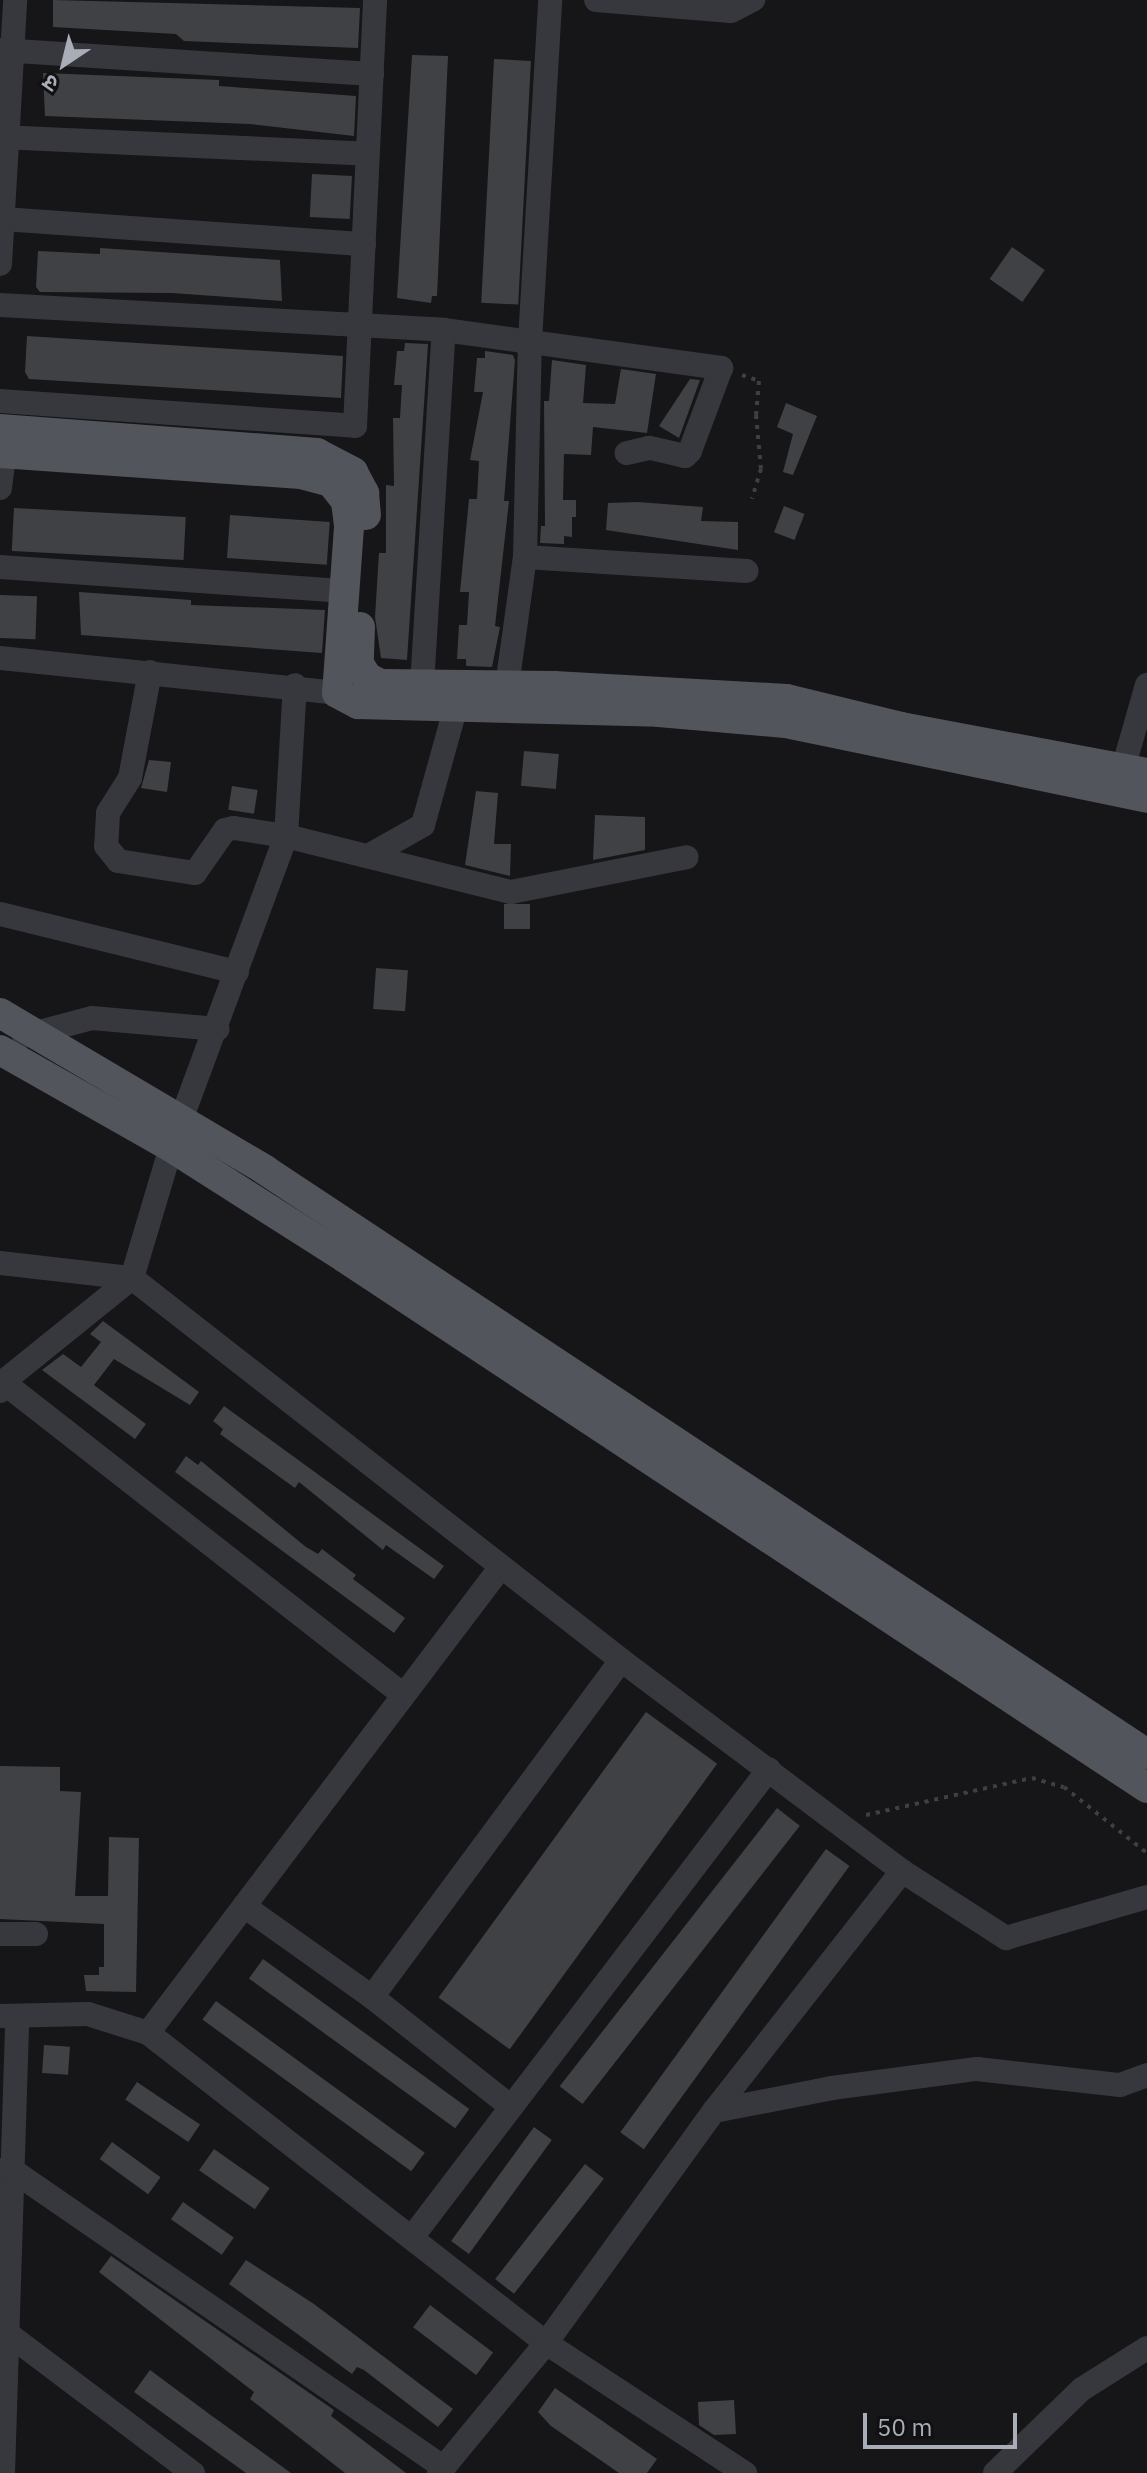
<!DOCTYPE html>
<meta charset="utf-8">
<style>
body{margin:0}
#map{position:relative;width:1147px;height:2473px;overflow:hidden;background:#161618;font-family:"IBM Plex Sans","Noto Sans Devanagari",sans-serif}
div>[style]{position:absolute}
.building>*{inset:0;background:#404145;transform-origin:0 0}
.path>*{height:4px;margin-top:-2px;transform-origin:0;background:repeating-linear-gradient(90deg,#3d3f44 0 4px,transparent 0 10px)}
.minor>*{height:24px;margin:-12px;padding:0 12px;transform-origin:12px;border-radius:12px;background:#37383d}
.major>*{height:30px;margin:-15px;padding:0 15px;transform-origin:15px;border-radius:15px;background:#53555c}
span{translate:-50% -50%;white-space:nowrap;text-align:center;line-height:1.15;-webkit-text-stroke:6px #111113;paint-order:stroke}
.north{position:absolute;left:24px;top:24px;width:80px;height:80px;-webkit-text-stroke:6px #111113;paint-order:stroke;rotate:215deg;font-size:22px;font-weight:700;line-height:32px;text-align:center;color:#a8adb8}
.north::after{content:'';display:block;margin:auto;width:28px;height:36px;background:#a8adb8;clip-path:polygon(50% 0,100% 100%,50% 72%,0 100%)}
.scale{position:absolute;left:863px;top:2413px;width:154px;height:36px;box-sizing:border-box;border:4px solid #a8adb8;border-top:0;padding-left:10px;font-size:24px;line-height:28px;white-space:nowrap;color:#a8adb8;-webkit-text-stroke:6px #111113;paint-order:stroke}
</style>
<div id="map">
<div class="building">
<div style="clip-path:polygon(53px 0,360px 8px,358px 48px,184px 41px,176px 34px,53px 27px)"></div>
<div style="clip-path:polygon(412px 55px,448px 56px,437px 296px,432px 296px,431px 303px,397px 298px)"></div>
<div style="left:494px;top:59px;width:37px;height:244px;rotate:3deg"></div>
<div style="clip-path:polygon(43px 73px,219px 80px,219px 86px,356px 96px,354px 136px,250px 124px,45px 116px)"></div>
<div style="left:312px;top:174px;width:40px;height:43px;rotate:3deg"></div>
<div style="left:1012px;top:247px;width:40px;height:39px;rotate:35deg"></div>
<div style="clip-path:polygon(100px 248px,280px 260px,282px 301px,172px 293px,40px 292px,36px 287px,38px 251px,100px 254px)"></div>
<div style="clip-path:polygon(27px 336px,343px 356px,341px 398px,29px 379px,25px 372px)"></div>
<div style="clip-path:polygon(405px 343px,428px 344px,407px 660px,381px 658px,375px 617px,379px 553px,386px 553px,386px 485px,394px 486px,393px 418px,400px 418px,402px 385px,394px 385px,397px 351px,404px 351px)"></div>
<div style="clip-path:polygon(485px 351px,513px 355px,515px 360px,504px 501px,509px 501px,495px 626px,500px 627px,492px 667px,466px 666px,466px 659px,457px 659px,459px 625px,467px 625px,469px 592px,460px 592px,469px 499px,477px 499px,479px 461px,470px 460px,483px 392px,474px 392px,477px 358px,485px 358px)"></div>
<div style="clip-path:polygon(552px 360px,586px 365px,583px 403px,615px 404px,621px 369px,656px 374px,647px 433px,593px 427px,591px 455px,564px 454px,563px 500px,576px 500px,576px 517px,572px 517px,572px 537px,564px 536px,564px 544px,540px 543px,541px 526px,545px 526px,544px 401px,549px 401px)"></div>
<div style="clip-path:polygon(690px 379px,700px 380px,679px 438px,659px 426px)"></div>
<div style="clip-path:polygon(786px 403px,817px 416px,793px 475px,783px 472px,793px 434px,777px 427px)"></div>
<div style="clip-path:polygon(638px 502px,703px 507px,701px 521px,738px 522px,738px 550px,606px 530px,608px 503px)"></div>
<div style="left:784px;top:506px;width:22px;height:28px;rotate:21deg"></div>
<div style="left:14px;top:508px;width:172px;height:43px;rotate:3deg"></div>
<div style="left:230px;top:515px;width:100px;height:43px;rotate:4deg"></div>
<div style="clip-path:polygon(79px 592px,191px 600px,191px 605px,325px 610px,322px 653px,81px 635px)"></div>
<div style="left:0;top:595px;width:37px;height:43px;rotate:2deg"></div>
<div style="left:524px;top:751px;width:35px;height:35px;rotate:5deg"></div>
<div style="clip-path:polygon(149px 760px,171px 762px,167px 792px,141px 788px)"></div>
<div style="left:232px;top:786px;width:26px;height:24px;rotate:9deg"></div>
<div style="clip-path:polygon(476px 791px,498px 793px,494px 844px,511px 844px,510px 876px,465px 865px)"></div>
<div style="clip-path:polygon(595px 815px,645px 817px,645px 850px,593px 860px)"></div>
<div style="left:530px;top:904px;width:25px;height:26px;rotate:90deg"></div>
<div style="left:376px;top:968px;width:32px;height:41px;rotate:4deg"></div>
<div style="clip-path:polygon(103px 1321px,199px 1392px,190px 1405px,114px 1359px,94px 1385px,146px 1424px,135px 1439px,42px 1370px,63px 1354px,81px 1367px,101px 1342px,90px 1334px)"></div>
<div style="clip-path:polygon(224px 1406px,444px 1566px,434px 1579px,386px 1545px,383px 1550px,299px 1482px,295px 1488px,220px 1434px,223px 1429px,213px 1421px)"></div>
<div style="clip-path:polygon(186px 1456px,198px 1465px,201px 1461px,306px 1547px,318px 1554px,322px 1549px,356px 1575px,353px 1579px,405px 1618px,394px 1633px,175px 1472px)"></div>
<div style="left:646px;top:1712px;width:88px;height:353px;rotate:36deg"></div>
<div style="clip-path:polygon(0 1766px,60px 1767px,60px 1791px,81px 1792px,75px 1896px,108px 1896px,109px 1837px,139px 1838px,136px 1992px,86px 1991px,84px 1975px,99px 1975px,99px 1967px,104px 1967px,104px 1924px,0 1919px)"></div>
<div style="left:777px;top:1808px;width:29px;height:353px;rotate:38deg"></div>
<div style="left:826px;top:1849px;width:29px;height:350px;rotate:36deg"></div>
<div style="left:263px;top:1959px;width:255px;height:24px;rotate:36deg"></div>
<div style="left:216px;top:2001px;width:258px;height:23px;rotate:36deg"></div>
<div style="left:44px;top:2045px;width:26px;height:28px;rotate:4deg"></div>
<div style="left:137px;top:2082px;width:76px;height:21px;rotate:34deg"></div>
<div style="left:534px;top:2127px;width:22px;height:141px;rotate:36deg"></div>
<div style="left:112px;top:2142px;width:60px;height:21px;rotate:36deg"></div>
<div style="left:214px;top:2149px;width:68px;height:26px;rotate:35deg"></div>
<div style="left:585px;top:2164px;width:24px;height:146px;rotate:38deg"></div>
<div style="left:183px;top:2202px;width:62px;height:21px;rotate:35deg"></div>
<div style="clip-path:polygon(111px 2256px,334px 2410px,331px 2416px,406px 2473px,345px 2473px,250px 2399px,254px 2392px,99px 2272px)"></div>
<div style="clip-path:polygon(246px 2260px,314px 2304px,453px 2409px,438px 2427px,364px 2370px,357px 2367px,352px 2374px,229px 2284px)"></div>
<div style="left:430px;top:2305px;width:79px;height:28px;rotate:37deg"></div>
<div style="clip-path:polygon(150px 2370px,212px 2416px,291px 2473px,246px 2473px,196px 2437px,134px 2392px)"></div>
<div style="clip-path:polygon(555px 2388px,657px 2459px,647px 2473px,619px 2473px,551px 2426px,538px 2412px)"></div>
<div style="clip-path:polygon(734px 2400px,736px 2434px,714px 2435px,699px 2425px,698px 2402px)"></div>
</div>
<div class="path">
<div style="left:742px;top:375px;width:18px;rotate:19deg"></div>
<div style="left:759px;top:381px;width:34px;rotate:95deg"></div>
<div style="left:756px;top:415px;width:54px;rotate:84.7deg"></div>
<div style="left:761px;top:469px;width:31px;rotate:107deg"></div>
<div style="left:866px;top:1815px;width:170px;rotate:-12.6deg"></div>
<div style="left:1032px;top:1778px;width:33px;rotate:16deg"></div>
<div style="left:1064px;top:1787px;width:106px;rotate:38.5deg"></div>
</div>
<div class="minor">
<div style="left:596px;top:0;width:135px;rotate:4.7deg"></div>
<div style="left:731px;top:11px;width:25px;rotate:-27deg"></div>
<div style="left:0;top:50px;width:373px;rotate:3.7deg"></div>
<div style="left:0;top:137px;width:368px;rotate:2.6deg"></div>
<div style="left:3px;top:219px;width:362px;rotate:4deg"></div>
<div style="left:0;top:264px;width:264px;rotate:-86.7deg"></div>
<div style="left:0;top:305px;width:445px;rotate:3.2deg"></div>
<div style="left:444px;top:330px;width:280px;rotate:7.8deg"></div>
<div style="left:721px;top:368px;width:89px;rotate:110.5deg"></div>
<div style="left:690px;top:451px;width:7px;rotate:135deg"></div>
<div style="left:685px;top:456px;width:37px;rotate:-167deg"></div>
<div style="left:649px;top:448px;width:23px;rotate:167deg"></div>
<div style="left:0;top:401px;width:356px;rotate:4deg"></div>
<div style="left:355px;top:426px;width:426px;rotate:-87.3deg"></div>
<div style="left:0;top:488px;width:34px;rotate:-83deg"></div>
<div style="left:525px;top:557px;width:222px;rotate:3.6deg"></div>
<div style="left:0;top:567px;width:346px;rotate:4deg"></div>
<div style="left:0;top:658px;width:339px;rotate:5.9deg"></div>
<div style="left:337px;top:693px;width:14px;rotate:-12deg"></div>
<div style="left:150px;top:672px;width:108px;rotate:100.7deg"></div>
<div style="left:130px;top:778px;width:41px;rotate:122.2deg"></div>
<div style="left:108px;top:813px;width:33px;rotate:93deg"></div>
<div style="left:106px;top:846px;width:19px;rotate:51deg"></div>
<div style="left:118px;top:861px;width:78px;rotate:8.9deg"></div>
<div style="left:195px;top:873px;width:52px;rotate:-55.1deg"></div>
<div style="left:225px;top:830px;width:9px;rotate:-13deg"></div>
<div style="left:234px;top:828px;width:53px;rotate:8.7deg"></div>
<div style="left:286px;top:836px;width:232px;rotate:14deg"></div>
<div style="left:511px;top:892px;width:179px;rotate:-11.2deg"></div>
<div style="left:422px;top:685px;width:356px;rotate:-86.5deg"></div>
<div style="left:507px;top:686px;width:130px;rotate:-82.1deg"></div>
<div style="left:525px;top:557px;width:216px;rotate:-88.7deg"></div>
<div style="left:530px;top:341px;width:342px;rotate:-86.6deg"></div>
<div style="left:1119px;top:783px;width:102px;rotate:-74.1deg"></div>
<div style="left:370px;top:855px;width:61px;rotate:-29.5deg"></div>
<div style="left:423px;top:825px;width:123px;rotate:-74.5deg"></div>
<div style="left:0;top:914px;width:244px;rotate:13.8deg"></div>
<div style="left:24px;top:1036px;width:70px;rotate:-14.8deg"></div>
<div style="left:92px;top:1018px;width:126px;rotate:5deg"></div>
<div style="left:0;top:1263px;width:133px;rotate:6.5deg"></div>
<div style="left:132px;top:1278px;width:621px;rotate:38deg"></div>
<div style="left:621px;top:1660px;width:351px;rotate:36.9deg"></div>
<div style="left:902px;top:1871px;width:124px;rotate:32.8deg"></div>
<div style="left:1006px;top:1938px;width:147px;rotate:-16.2deg"></div>
<div style="left:3px;top:1382px;width:166px;rotate:-38.9deg"></div>
<div style="left:132px;top:1278px;width:137px;rotate:-73.4deg"></div>
<div style="left:171px;top:1147px;width:332px;rotate:-69.7deg"></div>
<div style="left:286px;top:836px;width:151px;rotate:-86.6deg"></div>
<div style="left:0;top:1391px;width:9px;rotate:-72deg"></div>
<div style="left:3px;top:1382px;width:507px;rotate:38.02deg"></div>
<div style="left:244px;top:1906px;width:157px;rotate:35.4deg"></div>
<div style="left:372px;top:1997px;width:176px;rotate:38.3deg"></div>
<div style="left:0;top:1934px;width:36px"></div>
<div style="left:372px;top:1997px;width:419px;rotate:-53.5deg"></div>
<div style="left:0;top:2016px;width:88px;rotate:-1.3deg"></div>
<div style="left:88px;top:2014px;width:63px;rotate:17.6deg"></div>
<div style="left:148px;top:2033px;width:504px;rotate:37.91deg"></div>
<div style="left:546px;top:2343px;width:238px;rotate:33.2deg"></div>
<div style="left:148px;top:2033px;width:583px;rotate:-52.87deg"></div>
<div style="left:714px;top:2111px;width:120px;rotate:-11deg"></div>
<div style="left:832px;top:2088px;width:146px;rotate:-7.5deg"></div>
<div style="left:977px;top:2069px;width:144px;rotate:6.4deg"></div>
<div style="left:1120px;top:2085px;width:29px;rotate:-20deg"></div>
<div style="left:0;top:2170px;width:12px"></div>
<div style="left:12px;top:2170px;width:523px;rotate:34.57deg"></div>
<div style="left:413px;top:2236px;width:587px;rotate:-52.68deg"></div>
<div style="left:0;top:2332px;width:7px;rotate:8deg"></div>
<div style="left:7px;top:2333px;width:233px;rotate:37deg"></div>
<div style="left:3px;top:2473px;width:457px;rotate:-88.2deg"></div>
<div style="left:439px;top:2473px;width:168px;rotate:-50.5deg"></div>
<div style="left:546px;top:2343px;width:286px;rotate:-54.1deg"></div>
<div style="left:714px;top:2111px;width:305px;rotate:-51.9deg"></div>
<div style="left:995px;top:2473px;width:121px;rotate:-44deg"></div>
<div style="left:1082px;top:2389px;width:77px;rotate:-32.2deg"></div>
</div>
<div class="major">
<div style="left:0;top:429px;width:318px;rotate:4.3deg"></div>
<div style="left:317px;top:453px;width:41px;rotate:27.8deg"></div>
<div style="left:353px;top:472px;width:24px;rotate:62deg"></div>
<div style="left:364px;top:493px;width:22px;rotate:85deg"></div>
<div style="left:0;top:453px;width:302px;rotate:4deg"></div>
<div style="left:301px;top:474px;width:31px;rotate:15deg"></div>
<div style="left:331px;top:482px;width:24px;rotate:52deg"></div>
<div style="left:346px;top:501px;width:26px;rotate:83deg"></div>
<div style="left:349px;top:527px;width:166px;rotate:94.1deg"></div>
<div style="left:337px;top:693px;width:24px;rotate:28deg"></div>
<div style="left:358px;top:704px;width:301px;rotate:1.5deg"></div>
<div style="left:659px;top:712px;width:127px;rotate:5deg"></div>
<div style="left:786px;top:723px;width:369px;rotate:11.7deg"></div>
<div style="left:360px;top:627px;width:37px;rotate:92deg"></div>
<div style="left:359px;top:664px;width:15px;rotate:58deg"></div>
<div style="left:367px;top:677px;width:16px;rotate:27deg"></div>
<div style="left:381px;top:684px;width:173px;rotate:0.7deg"></div>
<div style="left:554px;top:686px;width:233px;rotate:3.2deg"></div>
<div style="left:787px;top:699px;width:117px;rotate:13.8deg"></div>
<div style="left:901px;top:727px;width:250px;rotate:10.6deg"></div>
<div style="left:0;top:1013px;width:308px;rotate:30.6deg"></div>
<div style="left:265px;top:1170px;width:1058px;rotate:33.51deg"></div>
<div style="left:0;top:1050px;width:197px;rotate:29.6deg"></div>
<div style="left:171px;top:1147px;width:206px;rotate:32.5deg"></div>
<div style="left:345px;top:1258px;width:961px;rotate:33.46deg"></div>
</div>
<div class="north">उ</div>
<div class="scale">50 m</div>
</div>
